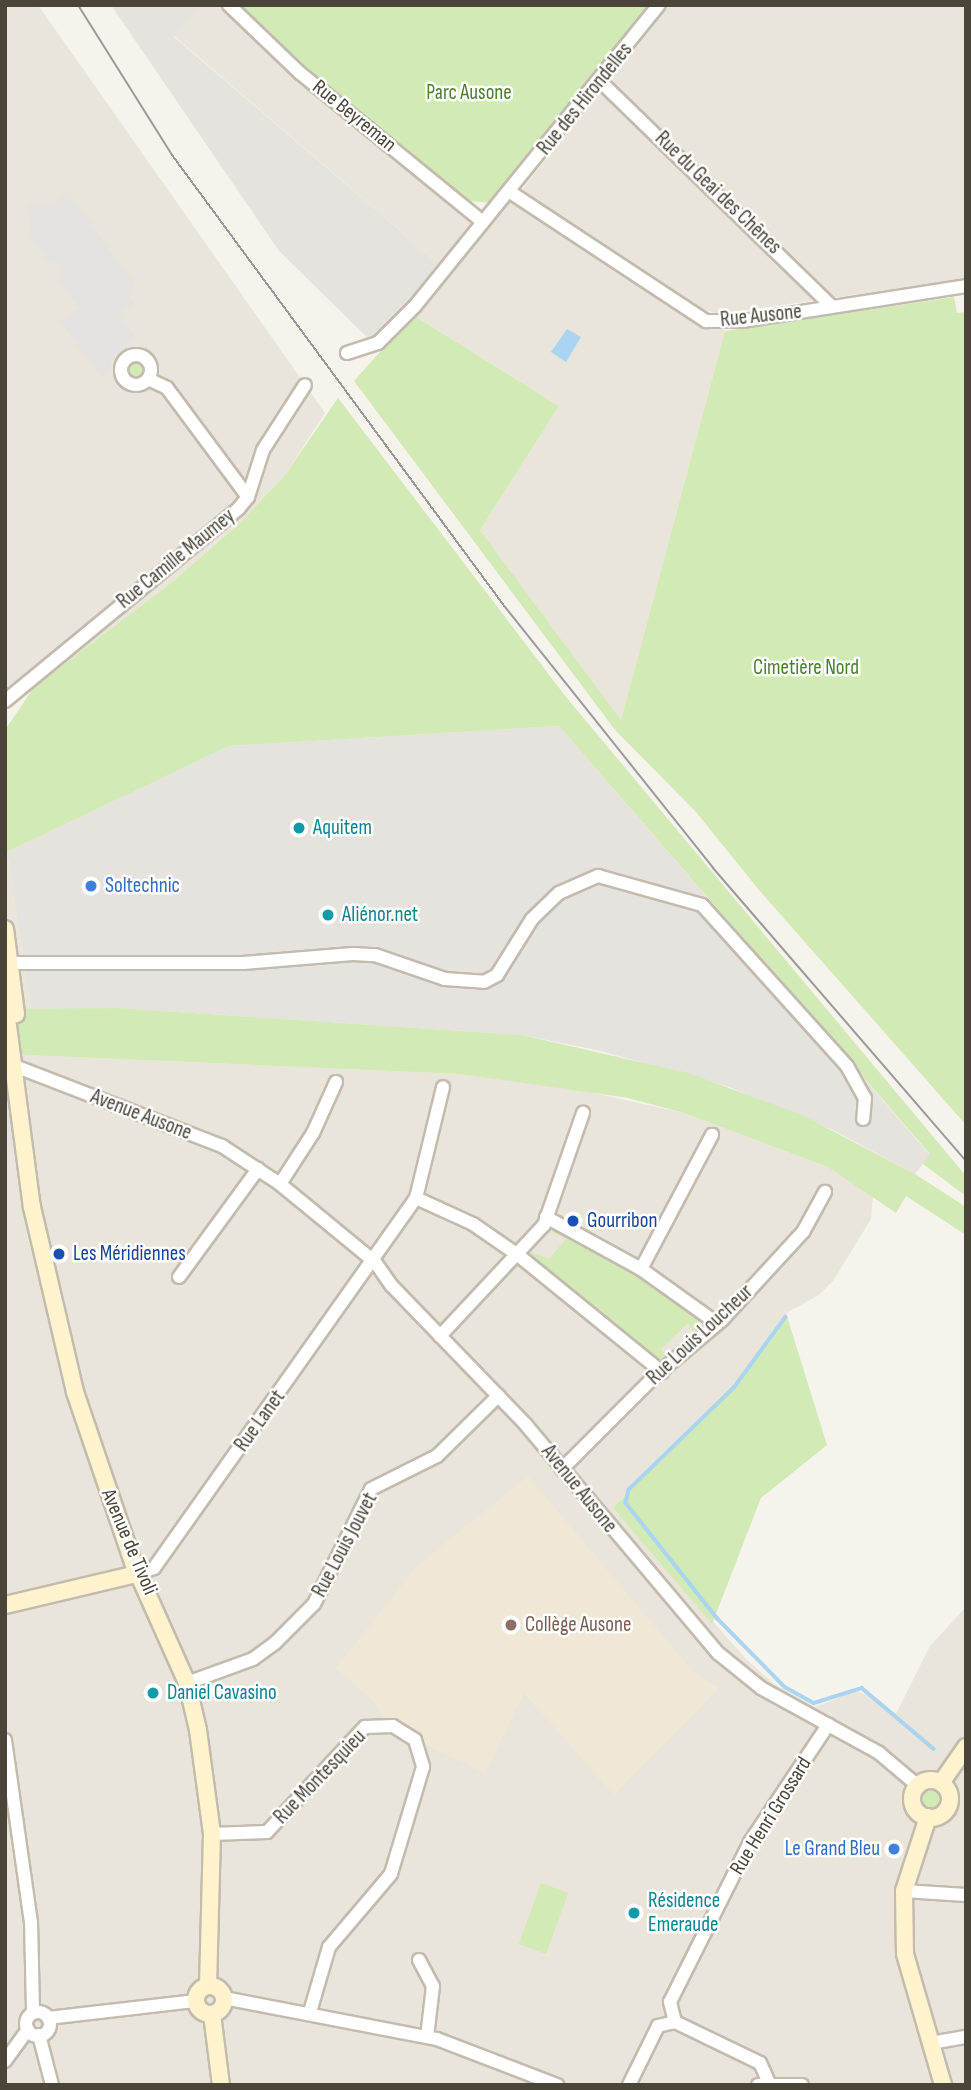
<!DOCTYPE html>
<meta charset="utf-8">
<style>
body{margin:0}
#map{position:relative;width:971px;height:2090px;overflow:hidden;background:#f6f3ec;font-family:"Sofia Sans Condensed",sans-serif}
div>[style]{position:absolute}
.residential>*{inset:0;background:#eae5da}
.industrial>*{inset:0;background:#e6e2dd}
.education>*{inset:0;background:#efe8d6}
.green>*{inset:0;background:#d2eab5;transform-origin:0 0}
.round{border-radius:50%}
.parking>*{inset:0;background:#e5e3e0}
.water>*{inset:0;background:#a9d4f2}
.stream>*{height:3.5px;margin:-1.75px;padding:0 1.75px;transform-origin:1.75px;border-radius:1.75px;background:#a9d4f2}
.roads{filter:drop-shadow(2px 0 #c2bbae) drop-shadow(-2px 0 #c2bbae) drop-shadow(0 2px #c2bbae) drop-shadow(0 -2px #c2bbae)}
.street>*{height:12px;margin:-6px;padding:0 6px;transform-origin:6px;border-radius:6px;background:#fff}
.street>.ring{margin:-6px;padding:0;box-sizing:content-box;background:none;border:12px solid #fff;border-radius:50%}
.secondary>*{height:16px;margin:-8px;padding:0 8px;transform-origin:8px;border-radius:8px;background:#fff3cd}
.secondary>.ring{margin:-8px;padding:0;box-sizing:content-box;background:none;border:16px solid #fff3cd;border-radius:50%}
.tram>*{height:2px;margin:-1px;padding:0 1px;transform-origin:1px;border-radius:1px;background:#9a9a9a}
.dots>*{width:19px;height:19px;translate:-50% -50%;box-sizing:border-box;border:4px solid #fff;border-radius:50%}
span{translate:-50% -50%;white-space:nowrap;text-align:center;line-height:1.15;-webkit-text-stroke:5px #fff;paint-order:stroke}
.park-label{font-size:21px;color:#4a7f2a}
.street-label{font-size:21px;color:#4b4439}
.culture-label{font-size:21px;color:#0d838f}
.left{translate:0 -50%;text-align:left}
.shop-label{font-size:21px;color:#366cbe}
.right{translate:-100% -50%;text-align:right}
.transit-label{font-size:21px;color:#164399}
.education-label{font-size:21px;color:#785e54}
.frame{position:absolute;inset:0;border:7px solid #4b4439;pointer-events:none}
</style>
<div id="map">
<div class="residential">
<div style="clip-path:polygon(5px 5px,38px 5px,325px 413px,285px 475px,239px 524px,171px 583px,5px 709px)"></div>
<div style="clip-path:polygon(201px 5px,222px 5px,483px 222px,510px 192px,725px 331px,621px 720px,480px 530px,559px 406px,413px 315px,439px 264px,174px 36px)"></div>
<div style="clip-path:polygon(668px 5px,966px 5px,966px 279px,718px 314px,687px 305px,521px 191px)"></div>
<div style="clip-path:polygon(5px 847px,7px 852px,31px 1010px,5px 1009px)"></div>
<div style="clip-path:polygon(5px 1054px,460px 1074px,580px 1090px,684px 1113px,828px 1167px,873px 1196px,871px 1219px,833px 1281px,819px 1295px,786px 1313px,735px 1384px,613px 1508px,746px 1659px,774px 1684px,815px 1707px,856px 1691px,878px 1699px,896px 1714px,930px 1646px,966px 1607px,966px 2085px,5px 2085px)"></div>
</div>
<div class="industrial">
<div style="clip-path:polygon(111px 5px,201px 5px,174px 37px,439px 264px,374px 344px,279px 251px)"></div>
<div style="clip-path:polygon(559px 726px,930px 1155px,915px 1174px,833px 1130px,729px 1087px,601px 1051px,522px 1035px,119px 1008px,31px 1010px,7px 852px,229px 746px)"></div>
<div style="clip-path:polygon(5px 1074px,15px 1146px,5px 1147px)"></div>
</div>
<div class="education">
<div style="clip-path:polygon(528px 1476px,695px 1674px,719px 1688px,614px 1795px,524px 1693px,485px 1773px,423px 1743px,404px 1724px,384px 1718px,373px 1701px,336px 1668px,416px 1567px)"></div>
</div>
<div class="green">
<div style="clip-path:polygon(234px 5px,649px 5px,588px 89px,490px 203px,462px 200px)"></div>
<div style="clip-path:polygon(954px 297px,957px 313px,966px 312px,966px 1125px,759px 890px,696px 812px,615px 730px,354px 381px,413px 315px,559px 406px,480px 530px,621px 720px,725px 331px)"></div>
<div class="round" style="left:126px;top:361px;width:20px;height:20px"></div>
<div style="clip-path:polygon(338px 398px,566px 697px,966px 1176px,966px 1196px,923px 1164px,930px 1154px,559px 726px,229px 746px,7px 852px,5px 730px,34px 687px,171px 583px,239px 524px,285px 475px)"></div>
<div style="clip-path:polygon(119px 1008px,522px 1035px,688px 1073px,802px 1115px,915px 1174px,966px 1207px,966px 1235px,906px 1196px,896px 1213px,828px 1167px,684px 1113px,628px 1098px,460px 1074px,5px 1054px,5px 1009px)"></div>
<div style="clip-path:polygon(560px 1228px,697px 1315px,700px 1328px,694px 1332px,688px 1323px,661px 1349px,667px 1359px,657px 1359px,531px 1259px,532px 1252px,549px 1259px,566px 1239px,552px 1232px)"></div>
<div style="clip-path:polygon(786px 1313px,827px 1445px,761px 1498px,712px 1624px,613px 1508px,735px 1384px)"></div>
<div class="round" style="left:920px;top:1788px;width:22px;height:22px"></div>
<div style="left:541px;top:1883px;width:29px;height:65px;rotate:20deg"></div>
</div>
<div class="parking">
<div style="clip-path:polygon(69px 193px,136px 286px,127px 292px,135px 303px,119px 314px,137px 339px,113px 356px,109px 373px,101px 378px,60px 321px,78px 308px,60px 282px,62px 264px,50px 263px,30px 239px,28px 205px,53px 204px)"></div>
</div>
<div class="water">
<div style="clip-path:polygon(567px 329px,581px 337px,566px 362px,551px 352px)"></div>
</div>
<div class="stream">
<div style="left:786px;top:1317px;width:87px;rotate:126.1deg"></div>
<div style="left:735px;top:1387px;width:148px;rotate:135.8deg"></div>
<div style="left:629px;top:1490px;width:13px;rotate:103deg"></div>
<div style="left:626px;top:1503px;width:147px;rotate:51.6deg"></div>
<div style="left:717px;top:1618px;width:97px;rotate:45.4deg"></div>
<div style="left:785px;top:1687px;width:33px;rotate:29deg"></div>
<div style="left:814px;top:1703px;width:50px;rotate:-17.4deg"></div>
<div style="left:862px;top:1688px;width:94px;rotate:40.3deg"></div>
</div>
<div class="roads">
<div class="street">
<div style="left:229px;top:5px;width:98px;rotate:43.8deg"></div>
<div style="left:300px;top:73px;width:236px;rotate:39.2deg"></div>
<div style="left:601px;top:82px;width:322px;rotate:44.2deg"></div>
<div style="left:510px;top:192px;width:235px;rotate:33.4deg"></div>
<div style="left:706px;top:321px;width:37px"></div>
<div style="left:743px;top:321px;width:226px;rotate:-8.9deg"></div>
<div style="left:347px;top:353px;width:33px;rotate:-18deg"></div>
<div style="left:378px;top:343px;width:52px;rotate:-45deg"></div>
<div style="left:415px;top:306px;width:387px;rotate:-51deg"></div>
<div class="ring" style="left:121px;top:355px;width:18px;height:18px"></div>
<div style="left:148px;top:379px;width:21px;rotate:25deg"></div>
<div style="left:167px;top:388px;width:136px;rotate:53.4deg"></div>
<div style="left:5px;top:701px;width:303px;rotate:-39.5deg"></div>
<div style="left:239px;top:508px;width:14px;rotate:-51deg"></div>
<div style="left:248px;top:497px;width:49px;rotate:-72.3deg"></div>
<div style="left:263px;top:450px;width:77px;rotate:-57.1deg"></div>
<div style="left:9px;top:963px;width:234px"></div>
<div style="left:243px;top:963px;width:110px;rotate:-4.7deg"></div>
<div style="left:353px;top:954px;width:22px;rotate:3deg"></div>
<div style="left:375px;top:955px;width:74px;rotate:18.9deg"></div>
<div style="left:445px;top:979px;width:39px;rotate:4deg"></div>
<div style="left:484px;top:982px;width:15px;rotate:-28deg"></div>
<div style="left:497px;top:975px;width:66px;rotate:-58deg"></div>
<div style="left:532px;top:919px;width:37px;rotate:-44deg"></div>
<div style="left:559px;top:893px;width:43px;rotate:-23.6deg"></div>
<div style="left:598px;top:876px;width:108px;rotate:15.6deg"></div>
<div style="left:702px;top:905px;width:217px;rotate:48deg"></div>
<div style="left:847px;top:1066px;width:37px;rotate:61deg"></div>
<div style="left:865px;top:1098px;width:21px;rotate:95deg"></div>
<div style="left:20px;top:1068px;width:217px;rotate:21.1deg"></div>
<div style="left:222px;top:1146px;width:69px;rotate:33.2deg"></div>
<div style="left:280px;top:1184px;width:123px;rotate:39.4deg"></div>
<div style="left:375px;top:1262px;width:29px;rotate:55deg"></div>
<div style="left:392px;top:1286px;width:193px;rotate:46deg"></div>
<div style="left:526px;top:1425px;width:298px;rotate:49.9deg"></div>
<div style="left:718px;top:1653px;width:55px;rotate:39.1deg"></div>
<div style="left:761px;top:1688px;width:135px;rotate:28.8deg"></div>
<div style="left:879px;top:1753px;width:51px;rotate:40.2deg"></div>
<div style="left:280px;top:1184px;width:61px;rotate:-57.1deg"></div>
<div style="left:313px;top:1133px;width:56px;rotate:-65.7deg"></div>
<div style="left:416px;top:1198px;width:63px;rotate:24.5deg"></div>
<div style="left:473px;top:1224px;width:55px;rotate:34.6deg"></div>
<div style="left:518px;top:1255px;width:186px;rotate:39.1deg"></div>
<div style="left:546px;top:1217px;width:108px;rotate:28.7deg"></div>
<div style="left:641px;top:1269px;width:91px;rotate:35.6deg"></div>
<div style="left:641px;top:1269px;width:152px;rotate:-62.1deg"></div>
<div style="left:179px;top:1277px;width:134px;rotate:-53.8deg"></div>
<div style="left:440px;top:1336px;width:152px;rotate:-46.9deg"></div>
<div style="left:544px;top:1225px;width:119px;rotate:-70.8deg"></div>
<div style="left:562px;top:1469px;width:130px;rotate:-45deg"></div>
<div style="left:654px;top:1377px;width:89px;rotate:-40deg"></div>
<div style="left:722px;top:1320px;width:120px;rotate:-47.4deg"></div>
<div style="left:803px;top:1232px;width:46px;rotate:-61.2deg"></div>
<div style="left:140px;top:1573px;width:15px;rotate:-20deg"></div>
<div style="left:154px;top:1568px;width:453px;rotate:-54.7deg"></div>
<div style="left:416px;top:1198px;width:114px;rotate:-76.3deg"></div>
<div style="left:187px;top:1683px;width:70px;rotate:-20deg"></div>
<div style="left:253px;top:1659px;width:27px;rotate:-36deg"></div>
<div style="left:275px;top:1643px;width:55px;rotate:-45deg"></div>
<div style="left:314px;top:1604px;width:128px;rotate:-63.6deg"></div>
<div style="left:371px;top:1489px;width:74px;rotate:-26.6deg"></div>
<div style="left:437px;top:1456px;width:86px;rotate:-44.5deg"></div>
<div style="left:5px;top:1740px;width:184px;rotate:81.9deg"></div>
<div style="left:31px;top:1922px;width:91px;rotate:88.7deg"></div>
<div style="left:212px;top:1834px;width:55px;rotate:-2.1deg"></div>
<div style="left:267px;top:1832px;width:144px;rotate:-47deg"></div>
<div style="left:365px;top:1727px;width:28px;rotate:-2deg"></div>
<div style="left:393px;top:1726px;width:26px;rotate:32deg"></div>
<div style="left:415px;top:1740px;width:28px;rotate:73deg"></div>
<div style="left:423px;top:1767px;width:112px;rotate:106.7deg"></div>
<div style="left:391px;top:1874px;width:96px;rotate:130.3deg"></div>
<div style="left:329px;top:1947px;width:68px;rotate:106.3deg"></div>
<div style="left:904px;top:1891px;width:62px;rotate:3.7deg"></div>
<div style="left:419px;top:1960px;width:30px;rotate:62deg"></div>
<div style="left:433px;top:1986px;width:51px;rotate:96.7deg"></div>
<div style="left:224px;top:1998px;width:217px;rotate:10.9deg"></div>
<div style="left:437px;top:2039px;width:129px;rotate:21deg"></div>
<div class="ring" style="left:26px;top:2012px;width:12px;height:12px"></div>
<div style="left:48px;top:2018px;width:149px;rotate:-6.6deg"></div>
<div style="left:39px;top:2035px;width:52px;rotate:75.4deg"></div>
<div style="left:931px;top:2043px;width:36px;rotate:-10deg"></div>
<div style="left:5px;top:2061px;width:39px;rotate:-54deg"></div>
<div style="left:769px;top:2083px;width:22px;rotate:-114deg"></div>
<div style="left:760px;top:2063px;width:94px;rotate:-154.2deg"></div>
<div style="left:675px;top:2022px;width:21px;rotate:-104deg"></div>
<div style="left:670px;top:2002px;width:179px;rotate:-63.4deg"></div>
<div style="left:750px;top:1842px;width:141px;rotate:-56.3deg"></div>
<div style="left:629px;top:2085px;width:66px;rotate:-63.8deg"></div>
<div style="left:658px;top:2026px;width:17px;rotate:-13deg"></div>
<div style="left:758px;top:2085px;width:44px"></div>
</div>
<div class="secondary">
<div style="left:5px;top:929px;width:86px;rotate:82.6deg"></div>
<div style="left:5px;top:1003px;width:206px;rotate:82.5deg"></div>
<div style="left:32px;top:1207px;width:190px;rotate:76.9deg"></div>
<div style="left:75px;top:1392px;width:180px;rotate:71.2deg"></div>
<div style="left:133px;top:1562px;width:133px;rotate:65.9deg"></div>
<div style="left:187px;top:1683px;width:48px;rotate:76.8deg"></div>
<div style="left:198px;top:1730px;width:105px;rotate:82.3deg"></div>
<div style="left:212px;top:1834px;width:152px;rotate:91.5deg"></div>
<div style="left:5px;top:1605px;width:139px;rotate:-13.3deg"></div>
<div class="ring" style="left:912px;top:1780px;width:22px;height:22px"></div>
<div style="left:941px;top:1783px;width:44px;rotate:-55.2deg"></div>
<div style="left:928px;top:1817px;width:78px;rotate:108deg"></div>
<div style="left:904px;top:1891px;width:63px;rotate:89.1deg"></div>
<div style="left:905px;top:1954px;width:136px;rotate:73.8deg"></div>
<div class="ring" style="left:196px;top:1986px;width:12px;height:12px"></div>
<div style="left:212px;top:2014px;width:72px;rotate:82.8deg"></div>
</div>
</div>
<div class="tram">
<div style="left:78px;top:5px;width:177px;rotate:57.9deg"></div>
<div style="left:172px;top:155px;width:561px;rotate:53.62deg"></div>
<div style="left:505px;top:607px;width:334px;rotate:51.4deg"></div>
<div style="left:713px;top:868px;width:387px;rotate:49.2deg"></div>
</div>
<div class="dots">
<div style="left:299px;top:828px;background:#0f9aa8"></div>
<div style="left:91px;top:886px;background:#3f7fe0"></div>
<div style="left:328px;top:915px;background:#0f9aa8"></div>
<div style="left:573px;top:1221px;background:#1a4fb4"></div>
<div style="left:59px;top:1254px;background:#1a4fb4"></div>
<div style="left:511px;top:1625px;background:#8d6e63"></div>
<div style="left:153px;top:1693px;background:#0f9aa8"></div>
<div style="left:894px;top:1849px;background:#3f7fe0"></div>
<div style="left:634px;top:1913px;background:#0f9aa8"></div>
</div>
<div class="park-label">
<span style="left:469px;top:93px">Parc Ausone</span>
<span style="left:806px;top:668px">Cimetière Nord</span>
</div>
<div class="street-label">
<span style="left:585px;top:99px;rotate:-51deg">Rue des Hirondelles</span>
<span style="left:354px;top:116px;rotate:39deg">Rue Beyreman</span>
<span style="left:718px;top:193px;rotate:44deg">Rue du Geai des Chênes</span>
<span style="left:761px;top:316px;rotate:-6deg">Rue Ausone</span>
<span style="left:176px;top:559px;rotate:-39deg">Rue Camille Maumey</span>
<span style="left:141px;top:1115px;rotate:21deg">Avenue Ausone</span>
<span style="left:700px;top:1335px;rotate:-43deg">Rue Louis Loucheur</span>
<span style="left:260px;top:1421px;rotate:-54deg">Rue Lanet</span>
<span style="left:579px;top:1489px;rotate:51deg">Avenue Ausone</span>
<span style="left:129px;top:1542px;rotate:67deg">Avenue de Tivoli</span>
<span style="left:345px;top:1545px;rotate:-62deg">Rue Louis Jouvet</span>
<span style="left:320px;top:1777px;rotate:-46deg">Rue Montesquieu</span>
<span style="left:771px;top:1816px;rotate:-58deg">Rue Henri Grossard</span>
</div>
<div class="culture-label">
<span class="left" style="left:313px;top:828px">Aquitem</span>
<span class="left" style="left:342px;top:915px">Aliénor.net</span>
<span class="left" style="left:167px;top:1693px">Daniel Cavasino</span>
<span class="left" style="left:648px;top:1913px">Résidence<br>Emeraude</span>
</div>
<div class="shop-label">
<span class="left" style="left:105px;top:886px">Soltechnic</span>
<span class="right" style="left:880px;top:1849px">Le Grand Bleu</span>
</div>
<div class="transit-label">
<span class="left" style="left:587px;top:1221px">Gourribon</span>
<span class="left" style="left:73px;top:1254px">Les Méridiennes</span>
</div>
<div class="education-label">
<span class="left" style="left:525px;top:1625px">Collège Ausone</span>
</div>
<div class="frame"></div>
</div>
